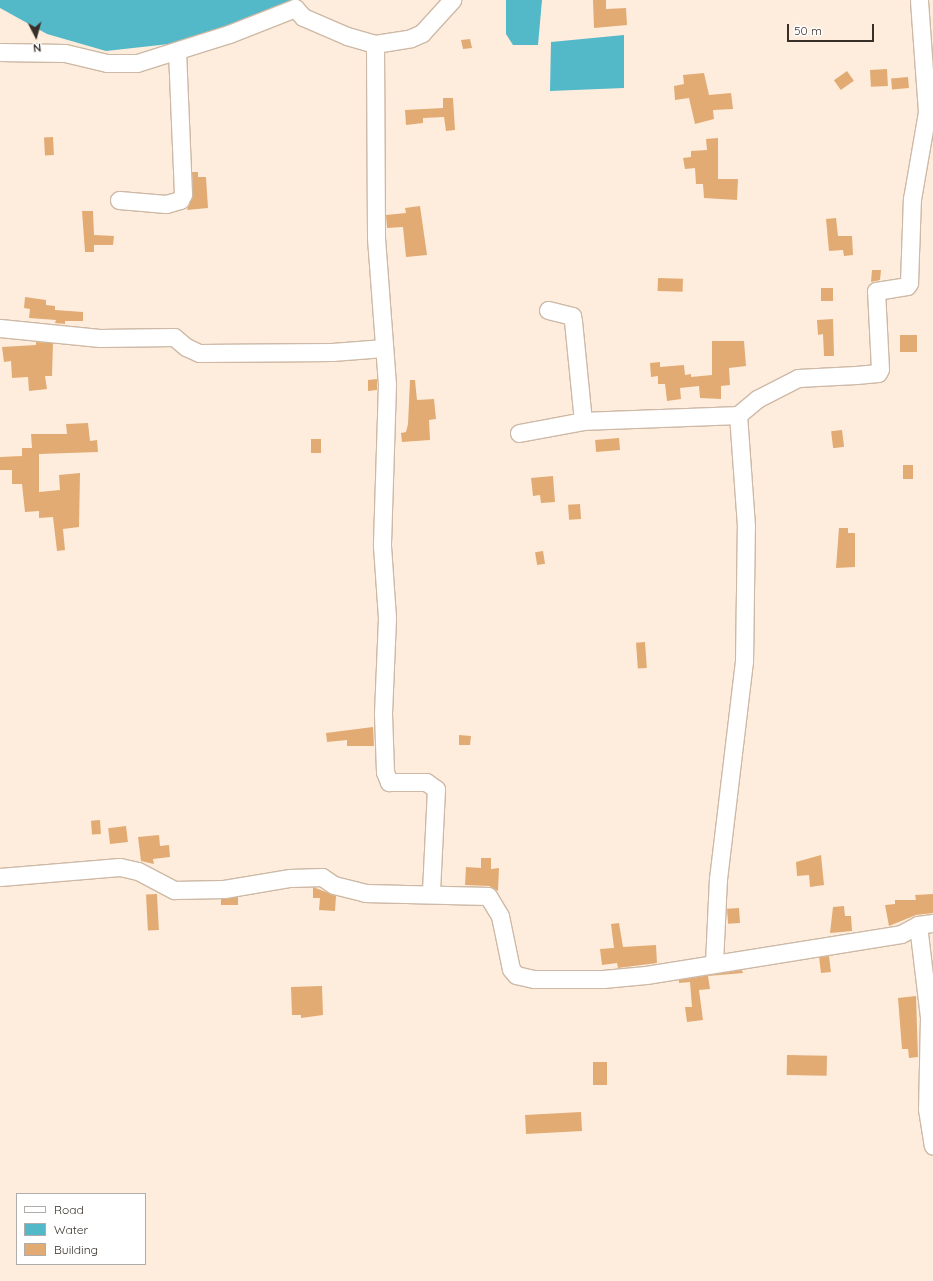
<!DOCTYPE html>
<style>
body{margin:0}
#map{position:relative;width:933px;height:1281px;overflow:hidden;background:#feeddd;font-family:Quicksand,sans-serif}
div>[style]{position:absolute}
.water>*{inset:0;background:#53b9c9}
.building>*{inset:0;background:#e2ab73;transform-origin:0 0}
.roads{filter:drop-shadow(1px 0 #cdb9a6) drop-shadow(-1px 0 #cdb9a6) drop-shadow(0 1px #cdb9a6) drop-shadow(0 -1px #cdb9a6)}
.minor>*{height:17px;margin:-8.5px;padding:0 8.5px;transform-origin:8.5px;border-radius:8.5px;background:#fff}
span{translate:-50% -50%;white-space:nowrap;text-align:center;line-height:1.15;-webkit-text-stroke:3px #fff;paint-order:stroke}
.legend{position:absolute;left:16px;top:1193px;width:130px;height:72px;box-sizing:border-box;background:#fff;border:1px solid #afaca9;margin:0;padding:5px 7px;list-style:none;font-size:12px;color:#372f28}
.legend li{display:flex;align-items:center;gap:8px;height:20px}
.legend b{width:20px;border:1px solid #afaca9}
.north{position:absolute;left:16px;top:16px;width:40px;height:40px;-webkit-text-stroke:3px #fff;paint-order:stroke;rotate:174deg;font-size:11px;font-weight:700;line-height:16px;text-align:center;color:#372f28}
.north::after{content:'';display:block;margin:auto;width:14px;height:18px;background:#372f28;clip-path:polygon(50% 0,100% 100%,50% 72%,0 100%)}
.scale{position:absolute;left:787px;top:24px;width:87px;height:18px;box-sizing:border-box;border:2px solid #372f28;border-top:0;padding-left:5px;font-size:12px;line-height:14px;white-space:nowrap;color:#372f28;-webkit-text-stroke:3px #fff;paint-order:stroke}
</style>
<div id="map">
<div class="water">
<div style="clip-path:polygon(0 0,296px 0,196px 41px,106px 51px,47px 34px,0 8px)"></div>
<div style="clip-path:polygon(506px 0,542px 0,538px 45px,513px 45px,506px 34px)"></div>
<div style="clip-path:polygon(624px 35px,624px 88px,550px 91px,551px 42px)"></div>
</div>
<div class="building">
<div style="clip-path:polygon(593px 0,606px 0,606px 9px,626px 8px,627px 25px,594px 28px)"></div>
<div style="clip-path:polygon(470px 39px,472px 48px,463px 49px,461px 40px)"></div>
<div style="left:887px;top:69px;width:17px;height:17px;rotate:87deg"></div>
<div style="left:847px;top:71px;width:12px;height:16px;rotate:55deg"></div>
<div style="clip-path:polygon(704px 73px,709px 95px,731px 93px,733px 109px,713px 110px,714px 119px,695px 124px,689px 98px,675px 100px,674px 86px,684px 84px,683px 75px)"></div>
<div style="left:908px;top:77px;width:11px;height:17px;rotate:85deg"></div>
<div style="clip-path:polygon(443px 98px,453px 98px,455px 130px,446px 131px,444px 117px,423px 118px,423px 123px,406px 125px,405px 110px,443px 108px)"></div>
<div style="left:53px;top:137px;width:18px;height:9px;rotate:87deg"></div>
<div style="clip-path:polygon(718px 138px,718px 179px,738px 179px,737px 200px,704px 198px,703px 184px,696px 184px,695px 168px,685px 169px,683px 158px,691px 157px,691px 151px,707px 150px,706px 139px)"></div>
<div style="clip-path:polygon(192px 172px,198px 172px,198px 177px,206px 177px,208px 208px,187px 210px,193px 194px)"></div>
<div style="clip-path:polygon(420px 206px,427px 255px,406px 257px,403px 227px,387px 228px,386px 215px,406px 213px,405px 208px)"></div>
<div style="clip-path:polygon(82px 211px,93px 211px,94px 235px,114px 236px,113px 245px,94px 245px,94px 252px,85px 252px)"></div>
<div style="clip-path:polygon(836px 218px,838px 236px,852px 236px,853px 255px,844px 256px,843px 250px,829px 251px,826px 219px)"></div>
<div style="clip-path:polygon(872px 270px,881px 270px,880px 280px,871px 282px)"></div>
<div style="left:658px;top:278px;width:25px;height:13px;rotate:2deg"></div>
<div style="left:833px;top:288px;width:13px;height:12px;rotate:90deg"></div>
<div style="clip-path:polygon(25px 297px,46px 300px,46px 305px,55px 306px,55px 310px,83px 312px,83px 321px,65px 321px,65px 324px,55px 323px,56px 320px,29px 318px,30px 309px,24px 308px)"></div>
<div style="clip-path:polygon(833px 319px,834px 356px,824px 356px,823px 334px,818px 335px,817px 320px)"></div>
<div style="left:917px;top:335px;width:17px;height:17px;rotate:90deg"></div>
<div style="clip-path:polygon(712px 341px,744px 341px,746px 366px,729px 368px,730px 385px,721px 386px,721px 399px,700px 398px,699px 386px,680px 388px,681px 399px,667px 401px,665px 384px,658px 384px,658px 376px,651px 377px,650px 363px,660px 362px,660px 367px,684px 365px,685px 375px,691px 374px,691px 377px,712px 375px)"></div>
<div style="clip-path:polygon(36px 342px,53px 343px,52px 376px,45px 376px,47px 389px,29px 391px,28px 377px,12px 378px,11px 361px,4px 362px,2px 347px,36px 345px)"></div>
<div style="clip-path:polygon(377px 379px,377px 390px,368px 391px,368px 380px)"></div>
<div style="clip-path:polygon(410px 380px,415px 380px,417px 400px,434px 399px,436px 419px,429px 420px,430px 440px,402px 442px,401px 433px,406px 432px,408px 424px)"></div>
<div style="clip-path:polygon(88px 423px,90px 441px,97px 440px,98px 452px,39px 454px,39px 492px,60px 490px,59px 475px,80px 473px,79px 527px,63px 529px,65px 550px,57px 551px,53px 517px,39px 518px,39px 511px,25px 512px,22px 484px,12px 484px,12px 470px,0 470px,0 457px,22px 456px,22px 448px,32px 448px,31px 434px,67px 434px,66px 424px)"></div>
<div style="left:842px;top:430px;width:17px;height:11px;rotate:83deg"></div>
<div style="left:619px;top:438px;width:12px;height:24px;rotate:85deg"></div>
<div style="left:311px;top:439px;width:10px;height:14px"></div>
<div style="left:903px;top:465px;width:10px;height:14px"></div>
<div style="clip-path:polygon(553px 476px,555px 502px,541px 503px,540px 495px,533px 496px,531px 478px)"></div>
<div style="left:580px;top:504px;width:15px;height:12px;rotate:86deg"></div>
<div style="clip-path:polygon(839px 528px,848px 528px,848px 533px,855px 533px,855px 567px,836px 568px)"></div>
<div style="left:543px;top:551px;width:13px;height:8px;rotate:81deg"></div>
<div style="left:645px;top:642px;width:26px;height:9px;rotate:86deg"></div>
<div style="clip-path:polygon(373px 727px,374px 746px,347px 746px,347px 740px,327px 742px,326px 733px)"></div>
<div style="clip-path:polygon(459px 735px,471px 736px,470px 745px,459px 745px)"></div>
<div style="left:100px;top:820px;width:14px;height:9px;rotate:86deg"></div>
<div style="left:126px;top:826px;width:16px;height:18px;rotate:83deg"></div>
<div style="clip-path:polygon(159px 835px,160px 846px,169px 845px,170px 857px,153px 859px,154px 864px,141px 861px,138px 837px)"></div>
<div style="clip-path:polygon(821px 855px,824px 885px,810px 887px,809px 875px,797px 876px,796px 862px)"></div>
<div style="clip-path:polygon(481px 858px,491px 858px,491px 869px,499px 868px,498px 891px,489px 886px,465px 885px,466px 867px,481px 868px)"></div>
<div style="clip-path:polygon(313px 887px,336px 896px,335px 911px,319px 910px,320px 898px,313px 898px)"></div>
<div style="left:157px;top:894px;width:36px;height:11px;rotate:87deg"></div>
<div style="clip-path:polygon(933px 894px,933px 913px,916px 915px,889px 926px,885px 905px,895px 904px,895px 900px,916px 900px,915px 895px)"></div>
<div style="left:238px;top:897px;width:8px;height:17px;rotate:90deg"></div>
<div style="clip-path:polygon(844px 906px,845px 916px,851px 916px,852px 931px,830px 933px,833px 907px)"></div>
<div style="left:739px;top:908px;width:15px;height:12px;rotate:86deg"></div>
<div style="clip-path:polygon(619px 923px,623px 947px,656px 945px,657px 963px,618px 968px,617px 963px,602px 965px,600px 949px,614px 948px,611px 924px)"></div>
<div style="left:829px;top:956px;width:16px;height:10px;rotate:83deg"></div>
<div style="clip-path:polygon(742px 970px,743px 973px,708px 976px,710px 989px,699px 990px,703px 1020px,687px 1022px,685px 1007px,692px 1007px,690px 982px,679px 983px,679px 980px)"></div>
<div style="clip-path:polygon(322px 986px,323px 1015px,301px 1018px,301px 1015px,292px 1015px,291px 987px)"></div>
<div style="clip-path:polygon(916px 996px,918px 1057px,909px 1058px,908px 1049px,902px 1049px,898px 998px)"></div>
<div style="left:787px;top:1055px;width:40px;height:20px;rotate:1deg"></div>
<div style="left:593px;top:1062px;width:14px;height:23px"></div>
<div style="left:581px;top:1112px;width:19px;height:56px;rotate:87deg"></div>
</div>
<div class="roads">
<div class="minor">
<div style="left:375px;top:44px;width:194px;rotate:89.7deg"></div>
<div style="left:376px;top:238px;width:146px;rotate:85.7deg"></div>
<div style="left:387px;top:384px;width:162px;rotate:91.8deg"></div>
<div style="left:382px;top:546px;width:72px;rotate:86deg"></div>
<div style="left:387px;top:618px;width:96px;rotate:92.4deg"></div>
<div style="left:383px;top:714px;width:58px;rotate:88deg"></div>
<div style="left:385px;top:772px;width:11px;rotate:68deg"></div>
<div style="left:389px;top:782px;width:37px"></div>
<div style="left:426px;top:782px;width:12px;rotate:35deg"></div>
<div style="left:436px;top:789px;width:104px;rotate:92.8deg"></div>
<div style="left:0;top:52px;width:65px;rotate:0.9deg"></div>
<div style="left:65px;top:53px;width:43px;rotate:13.4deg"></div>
<div style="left:107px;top:63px;width:30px"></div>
<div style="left:137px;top:63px;width:96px;rotate:-17.5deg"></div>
<div style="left:229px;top:34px;width:71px;rotate:-21.5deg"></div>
<div style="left:295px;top:8px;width:12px;rotate:48deg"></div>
<div style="left:303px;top:17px;width:48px;rotate:23.4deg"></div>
<div style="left:347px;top:36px;width:29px;rotate:16deg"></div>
<div style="left:375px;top:44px;width:36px;rotate:-9deg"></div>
<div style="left:411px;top:38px;width:12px;rotate:-24deg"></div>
<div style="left:422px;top:33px;width:45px;rotate:-47.7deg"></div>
<div style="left:119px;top:200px;width:47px;rotate:4.9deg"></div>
<div style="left:166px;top:204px;width:15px;rotate:-16deg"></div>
<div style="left:180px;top:200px;width:7px;rotate:-63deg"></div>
<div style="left:183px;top:194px;width:142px;rotate:-92.4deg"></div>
<div style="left:548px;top:310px;width:25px;rotate:14deg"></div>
<div style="left:572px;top:316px;width:5px;rotate:79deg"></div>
<div style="left:573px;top:321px;width:100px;rotate:84.3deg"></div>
<div style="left:0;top:328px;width:100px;rotate:5.7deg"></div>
<div style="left:100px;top:338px;width:74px;rotate:-0.8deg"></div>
<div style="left:174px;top:337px;width:16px;rotate:40deg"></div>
<div style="left:186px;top:347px;width:14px;rotate:25deg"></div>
<div style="left:199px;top:353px;width:133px;rotate:-0.4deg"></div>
<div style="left:332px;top:352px;width:52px;rotate:-4.4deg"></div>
<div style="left:519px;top:433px;width:65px;rotate:-10.6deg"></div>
<div style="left:583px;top:421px;width:155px;rotate:-2.2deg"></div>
<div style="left:0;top:877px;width:120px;rotate:-4.8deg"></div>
<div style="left:120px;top:867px;width:18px;rotate:13deg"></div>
<div style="left:138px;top:871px;width:41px;rotate:27.8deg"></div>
<div style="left:174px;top:890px;width:50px;rotate:-1.1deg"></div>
<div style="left:224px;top:889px;width:67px;rotate:-9.5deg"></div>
<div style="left:290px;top:878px;width:32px;rotate:-2deg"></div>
<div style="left:322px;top:877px;width:14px;rotate:34deg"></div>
<div style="left:334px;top:885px;width:32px;rotate:14deg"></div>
<div style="left:365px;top:893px;width:123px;rotate:1.4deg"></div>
<div style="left:488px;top:896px;width:23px;rotate:59deg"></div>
<div style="left:500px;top:916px;width:54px;rotate:78.3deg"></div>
<div style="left:511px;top:969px;width:8px;rotate:50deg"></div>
<div style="left:516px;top:975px;width:18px;rotate:13deg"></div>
<div style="left:534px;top:979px;width:69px"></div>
<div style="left:603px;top:979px;width:43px;rotate:-5.3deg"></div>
<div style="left:646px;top:975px;width:258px;rotate:-9.1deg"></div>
<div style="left:901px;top:934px;width:19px;rotate:-28deg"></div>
<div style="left:918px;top:925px;width:93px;rotate:83.2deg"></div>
<div style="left:929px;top:1017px;width:92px;rotate:91.2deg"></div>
<div style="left:927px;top:1109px;width:37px;rotate:81deg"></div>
<div style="left:918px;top:925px;width:15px;rotate:-8deg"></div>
<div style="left:714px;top:963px;width:84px;rotate:-87.3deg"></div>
<div style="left:718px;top:879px;width:219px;rotate:-83.2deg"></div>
<div style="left:744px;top:662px;width:136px;rotate:-89.2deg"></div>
<div style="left:746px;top:526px;width:111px;rotate:-94.1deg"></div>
<div style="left:738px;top:415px;width:25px;rotate:-40deg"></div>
<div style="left:757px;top:399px;width:46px;rotate:-27.1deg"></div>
<div style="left:798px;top:378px;width:58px;rotate:-3deg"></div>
<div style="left:856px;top:375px;width:22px;rotate:-5deg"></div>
<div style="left:878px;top:373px;width:4px;rotate:-63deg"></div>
<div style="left:880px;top:369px;width:78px;rotate:-92.9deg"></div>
<div style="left:876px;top:291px;width:31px;rotate:-9deg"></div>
<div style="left:907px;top:286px;width:4px;rotate:-56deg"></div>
<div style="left:909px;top:283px;width:84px;rotate:-88deg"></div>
<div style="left:912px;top:199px;width:88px;rotate:-80.2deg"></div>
<div style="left:927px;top:112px;width:112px;rotate:-94.1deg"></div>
</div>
</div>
<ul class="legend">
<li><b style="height:5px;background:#fff"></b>Road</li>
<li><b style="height:11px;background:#53b9c9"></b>Water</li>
<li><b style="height:11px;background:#e2ab73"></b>Building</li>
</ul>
<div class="north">N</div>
<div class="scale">50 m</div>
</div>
